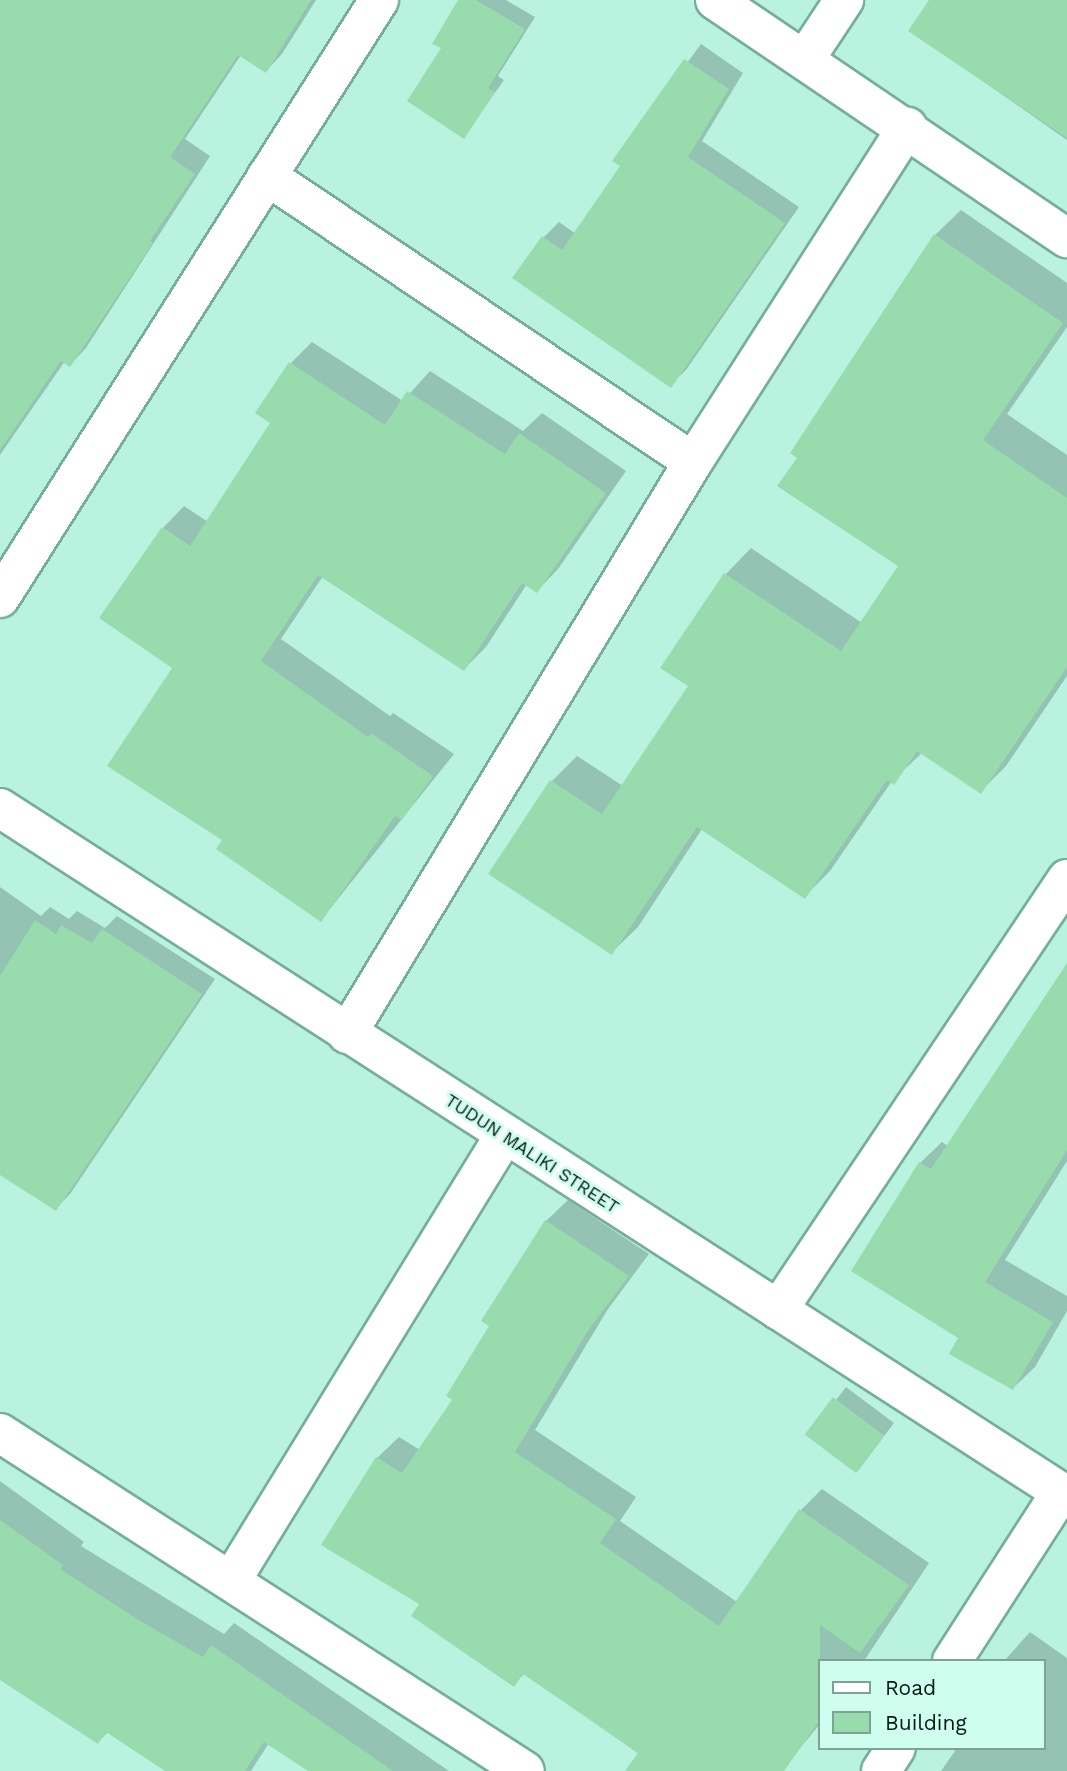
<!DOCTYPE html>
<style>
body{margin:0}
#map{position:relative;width:1067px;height:1771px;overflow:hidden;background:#b9f3e0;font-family:"Work Sans",sans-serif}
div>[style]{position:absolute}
.shadow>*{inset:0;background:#0003;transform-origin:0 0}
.building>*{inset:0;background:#98dbac;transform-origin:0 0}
.roads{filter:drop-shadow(2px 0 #76ae9d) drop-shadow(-2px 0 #76ae9d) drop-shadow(0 2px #76ae9d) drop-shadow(0 -2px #76ae9d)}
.minor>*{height:38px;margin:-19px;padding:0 19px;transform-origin:19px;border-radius:19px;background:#fff}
span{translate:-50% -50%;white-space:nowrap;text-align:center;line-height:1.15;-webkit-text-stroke:6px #cffdee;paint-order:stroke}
.street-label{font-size:18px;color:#031a14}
.legend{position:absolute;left:818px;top:1659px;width:228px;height:91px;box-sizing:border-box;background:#cffdee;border:2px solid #7da297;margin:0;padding:9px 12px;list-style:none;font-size:21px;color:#031a14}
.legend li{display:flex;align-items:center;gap:14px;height:35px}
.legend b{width:35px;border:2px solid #7da297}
</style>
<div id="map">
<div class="shadow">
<div style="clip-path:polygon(0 0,316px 0,282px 54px,266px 71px,241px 55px,185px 139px,210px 156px,86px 348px,70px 365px,65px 361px,0 455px)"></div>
<div style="clip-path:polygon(460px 0,506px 0,535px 17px,498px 76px,504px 80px,464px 136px,443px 48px)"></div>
<div style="clip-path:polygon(931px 0,1067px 0,1067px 140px,910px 30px)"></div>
<div style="clip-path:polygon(701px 44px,743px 73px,702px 141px,799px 207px,686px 370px,670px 385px,543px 238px,559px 222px,576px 234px,622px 166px,615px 161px)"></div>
<div style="clip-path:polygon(961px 210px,1067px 283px,1067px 327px,1007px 414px,1067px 455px,1067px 676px,1006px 766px,980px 792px,922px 753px,892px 781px,830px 871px,804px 897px,702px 829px,638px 927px,612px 952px,552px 781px,577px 756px,623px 786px,690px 686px,662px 667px,726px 574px,751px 548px,862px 623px,901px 566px,799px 457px,935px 235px)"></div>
<div style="clip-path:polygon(312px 342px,403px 401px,430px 371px,523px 431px,542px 413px,626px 471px,558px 569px,537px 591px,527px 584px,486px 647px,464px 669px,323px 576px,281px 639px,390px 716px,393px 713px,454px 754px,321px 920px,224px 840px,174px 667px,163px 528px,184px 506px,208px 522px,273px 422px,291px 363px)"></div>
<div style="clip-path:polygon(0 887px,41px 916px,50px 907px,69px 919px,77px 911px,105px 928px,117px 916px,215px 979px,70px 1194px,55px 1209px,0 1173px)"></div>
<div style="clip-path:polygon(1067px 967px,1067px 1161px,1005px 1260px,1067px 1296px,1067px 1311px,1035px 1367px,1013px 1388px,961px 1338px,920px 1163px,942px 1142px,948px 1146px)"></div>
<div style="clip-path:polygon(568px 1200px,649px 1254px,608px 1309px,535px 1430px,636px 1497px,620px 1521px,737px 1602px,801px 1510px,822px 1489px,929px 1563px,864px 1661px,820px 1661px,820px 1724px,781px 1771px,663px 1771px,525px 1673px,513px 1685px,377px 1458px,399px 1437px,420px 1450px,455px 1399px,546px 1221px)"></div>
<div style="left:846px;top:1387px;width:60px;height:61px;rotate:37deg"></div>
<div style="clip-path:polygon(0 1481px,84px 1542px,81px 1546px,224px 1634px,234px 1623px,449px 1771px,311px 1771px,269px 1743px,251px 1771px,168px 1771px,108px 1732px,98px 1742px,0 1647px)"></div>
<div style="clip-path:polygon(1030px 1632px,1067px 1658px,1067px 1771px,941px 1771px,957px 1748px,1044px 1748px,1044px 1661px,1004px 1661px)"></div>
</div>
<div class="building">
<div style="clip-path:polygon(0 0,311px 0,266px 73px,238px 55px,170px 157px,195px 174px,150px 241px,153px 243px,70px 367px,61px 361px,0 450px)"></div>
<div style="clip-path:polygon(458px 0,476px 0,525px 29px,488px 88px,495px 92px,464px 139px,407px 101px,441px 48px,432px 44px)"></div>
<div style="clip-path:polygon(929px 0,1067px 0,1067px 138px,908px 31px)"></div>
<div style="clip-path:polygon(684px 59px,729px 89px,688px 157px,785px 223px,671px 388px,512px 278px,542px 236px,562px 250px,620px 166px,612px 161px)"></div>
<div style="clip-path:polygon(934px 234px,1063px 323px,983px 440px,1067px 498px,1067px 667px,981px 794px,917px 751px,894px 785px,887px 780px,805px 899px,697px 827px,612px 955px,488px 874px,550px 780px,602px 814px,688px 686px,660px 668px,724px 573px,841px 651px,898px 566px,777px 486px,797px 458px,790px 453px)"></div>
<div style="clip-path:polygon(289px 362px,385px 425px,407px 391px,505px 454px,519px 433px,606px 493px,537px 593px,522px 583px,464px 671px,318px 575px,261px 661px,368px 737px,371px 733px,433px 776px,402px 820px,395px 816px,321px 922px,216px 849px,222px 840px,107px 766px,172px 668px,99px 618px,162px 527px,190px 546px,270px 423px,255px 413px)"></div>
<div style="clip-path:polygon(35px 920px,56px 934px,61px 925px,92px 943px,102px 929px,202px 994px,56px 1211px,0 1175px,0 976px)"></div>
<div style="clip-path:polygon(1067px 963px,1067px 1150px,985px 1282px,1053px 1322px,1013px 1390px,949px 1354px,958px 1338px,851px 1271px,919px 1162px,931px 1169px)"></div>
<div style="clip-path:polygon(545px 1220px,629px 1276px,587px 1332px,515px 1452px,616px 1519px,600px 1543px,719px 1626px,799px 1509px,909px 1585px,860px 1653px,820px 1625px,820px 1720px,784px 1771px,625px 1771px,638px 1753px,523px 1674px,514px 1687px,411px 1616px,419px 1604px,321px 1545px,376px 1457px,402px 1473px,452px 1400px,446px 1396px,489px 1326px,481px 1321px)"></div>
<div style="left:833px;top:1397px;width:64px;height:47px;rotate:37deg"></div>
<div style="clip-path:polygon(0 1520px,63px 1565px,60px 1569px,142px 1622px,203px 1657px,211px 1645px,393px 1771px,308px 1771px,264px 1742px,245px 1771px,165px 1771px,106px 1732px,98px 1744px,0 1680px)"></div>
</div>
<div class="roads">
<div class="minor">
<div style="left:715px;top:0;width:425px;rotate:34.1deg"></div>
<div style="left:805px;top:59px;width:71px;rotate:-56.5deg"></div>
<div style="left:267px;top:176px;width:513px;rotate:33.88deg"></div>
<div style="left:0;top:598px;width:708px;rotate:-57.63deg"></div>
<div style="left:0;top:808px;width:1270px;rotate:32.81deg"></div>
<div style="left:347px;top:1034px;width:669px;rotate:-58.83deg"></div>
<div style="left:693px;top:462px;width:398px;rotate:-57.4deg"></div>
<div style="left:778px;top:1310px;width:519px;rotate:-56.16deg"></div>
<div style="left:0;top:1433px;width:624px;rotate:32.77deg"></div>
<div style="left:231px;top:1581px;width:522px;rotate:-58.47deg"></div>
<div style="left:952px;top:1661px;width:201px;rotate:-57.2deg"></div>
<div style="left:881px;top:1771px;width:27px;rotate:-57deg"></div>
</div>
</div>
<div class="street-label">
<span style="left:532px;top:1154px;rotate:33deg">TUDUN MALIKI STREET</span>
</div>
<ul class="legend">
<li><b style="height:9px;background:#fff"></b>Road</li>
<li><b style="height:19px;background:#98dbac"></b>Building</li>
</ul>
</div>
